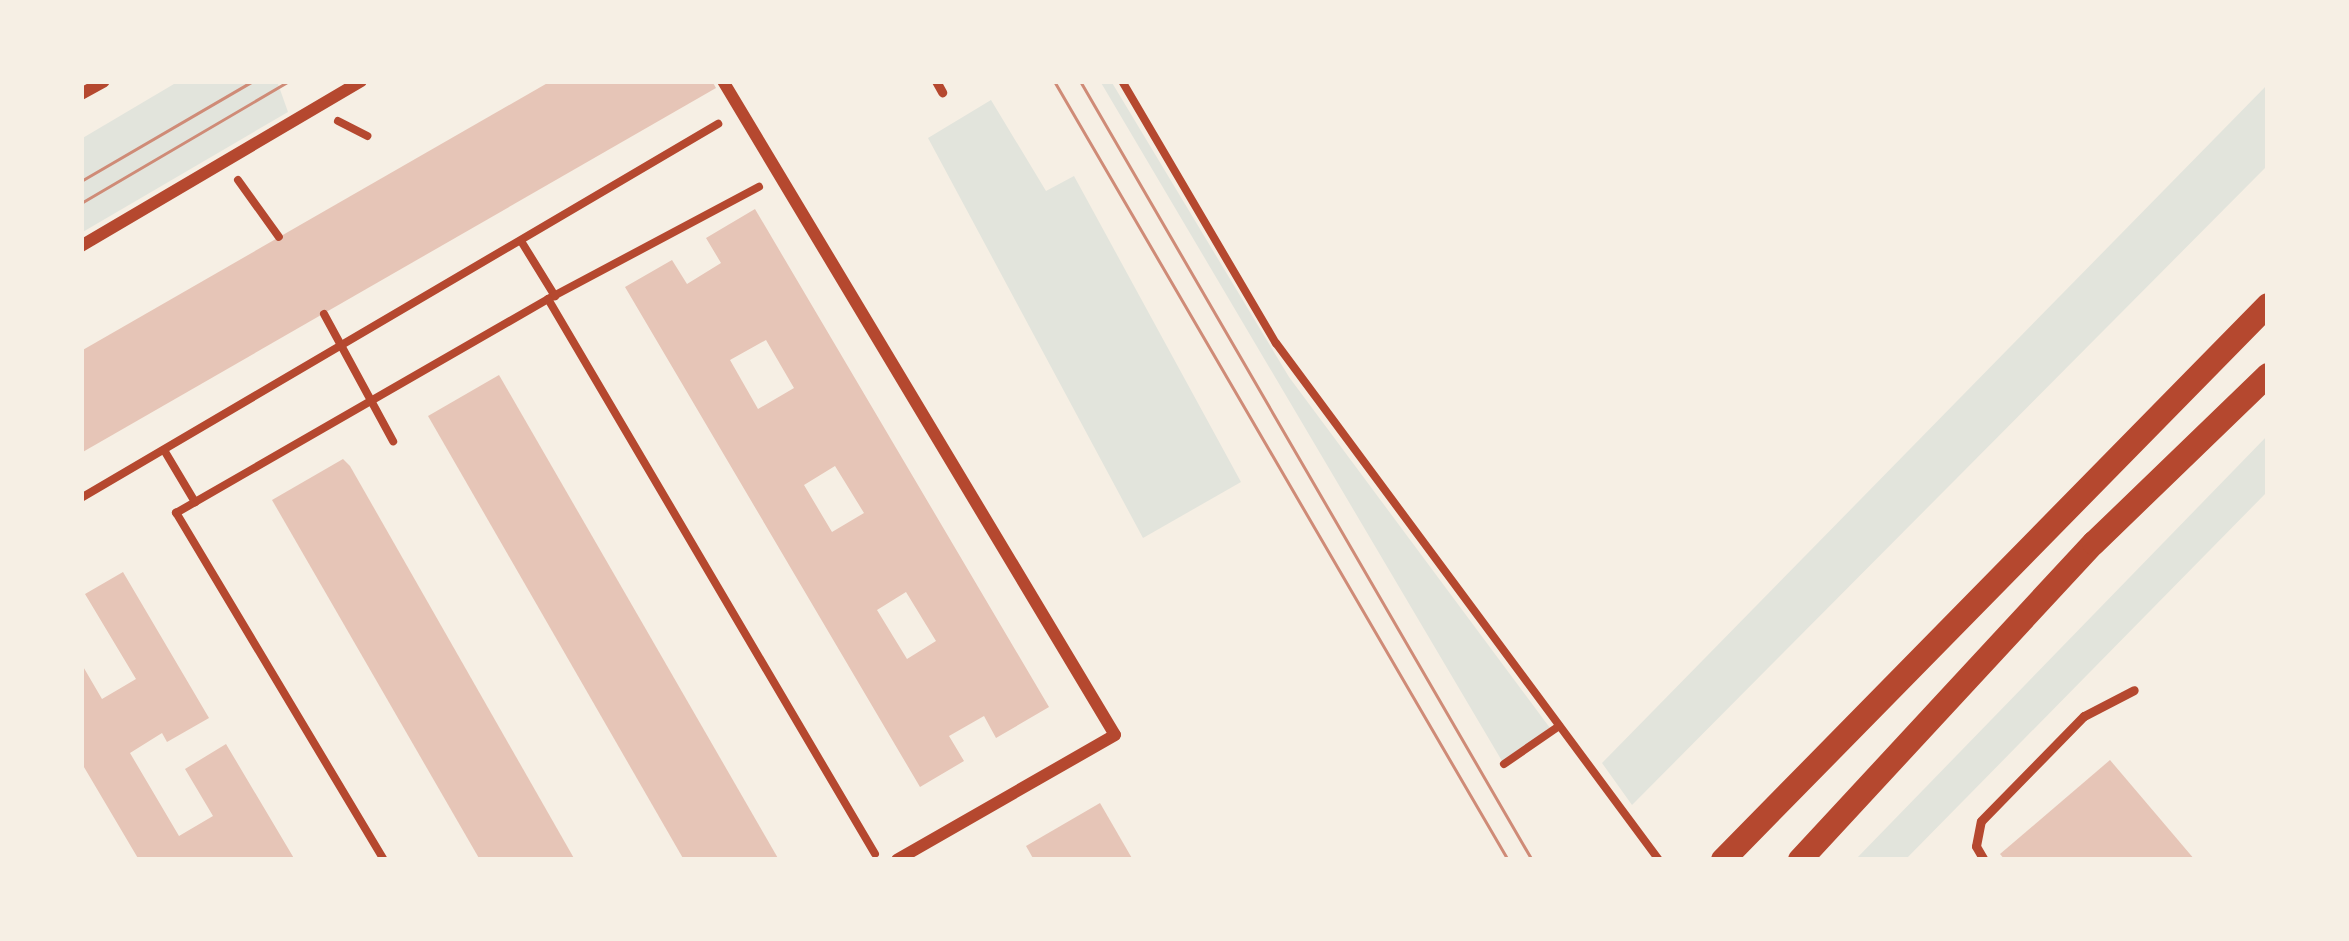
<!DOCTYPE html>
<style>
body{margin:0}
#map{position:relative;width:2349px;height:941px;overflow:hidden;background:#f6efe4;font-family:Raleway,sans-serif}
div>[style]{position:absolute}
.green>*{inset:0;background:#e2e4dc}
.building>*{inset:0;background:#e6c5b7}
.path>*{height:8px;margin:-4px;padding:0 4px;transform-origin:4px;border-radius:4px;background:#b5482f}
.service>*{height:9px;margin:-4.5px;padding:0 4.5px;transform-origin:4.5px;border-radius:4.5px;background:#b5482f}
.minor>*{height:12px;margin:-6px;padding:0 6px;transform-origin:6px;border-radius:6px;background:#b5482f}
.secondary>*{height:24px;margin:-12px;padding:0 12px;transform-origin:12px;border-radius:12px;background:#b5482f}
.tram>*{height:3px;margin:-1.5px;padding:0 1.5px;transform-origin:1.5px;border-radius:1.5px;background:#cf8b77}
span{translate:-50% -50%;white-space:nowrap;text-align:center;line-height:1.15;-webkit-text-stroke:9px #f6efe4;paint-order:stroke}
.frame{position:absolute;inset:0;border:84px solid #f6efe4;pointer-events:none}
</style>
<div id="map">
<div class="green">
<div style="clip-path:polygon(179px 81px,277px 81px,288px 112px,81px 233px,81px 139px)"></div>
<div style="clip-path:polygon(1100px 81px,1111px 81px,1289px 377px,1550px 728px,1502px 761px)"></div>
<div style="clip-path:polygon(2268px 84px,2268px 165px,1632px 805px,1602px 763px)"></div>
<div style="clip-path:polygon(991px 100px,1046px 191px,1074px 176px,1241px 482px,1143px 538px,928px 138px)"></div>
<div style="clip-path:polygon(2268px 435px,2268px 491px,1905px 860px,1855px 860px)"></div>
</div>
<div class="building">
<div style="clip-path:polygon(551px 81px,712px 81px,716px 88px,81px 453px,81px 351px)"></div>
<div style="clip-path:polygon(evenodd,755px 209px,1049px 707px,996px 738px,984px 716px,949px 736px,964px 761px,920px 787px,625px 287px,672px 260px,687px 284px,721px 263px,706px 238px,755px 209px,766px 340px,794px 388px,758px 409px,730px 360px,766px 340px,755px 209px,835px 466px,864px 513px,832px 532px,804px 485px,835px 466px,755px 209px,906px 592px,936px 641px,907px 659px,877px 610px,906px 592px)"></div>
<div style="clip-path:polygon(499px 375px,640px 619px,779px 860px,684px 860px,428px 416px)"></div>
<div style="clip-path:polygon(343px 459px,350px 466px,575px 860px,480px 860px,272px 500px)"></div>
<div style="clip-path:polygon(123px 572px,209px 718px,167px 742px,162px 733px,130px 753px,179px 836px,213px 816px,185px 769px,226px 744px,295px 860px,139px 860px,81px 762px,81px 663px,102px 699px,136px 679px,85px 594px)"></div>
<div style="clip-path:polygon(2110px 760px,2195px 860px,2005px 860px,2000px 854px)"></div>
<div style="clip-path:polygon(1100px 803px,1133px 860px,1034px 860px,1026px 846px)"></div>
</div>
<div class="path">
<div style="left:1122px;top:81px;width:304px;rotate:59.6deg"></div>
<div style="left:1276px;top:343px;width:643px;rotate:53.47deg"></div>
<div style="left:338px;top:121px;width:33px;rotate:27deg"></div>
<div style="left:238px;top:180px;width:70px;rotate:54.3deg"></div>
<div style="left:521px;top:241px;width:65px;rotate:58.3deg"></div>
<div style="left:548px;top:299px;width:239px;rotate:-28deg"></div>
<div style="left:324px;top:314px;width:145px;rotate:61.5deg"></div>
<div style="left:164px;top:450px;width:61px;rotate:59.2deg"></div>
<div style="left:81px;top:498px;width:739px;rotate:-30.42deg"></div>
<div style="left:1504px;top:764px;width:67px;rotate:-34.6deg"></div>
<div style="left:384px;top:860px;width:405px;rotate:-120.9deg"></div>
<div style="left:176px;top:513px;width:429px;rotate:-29.9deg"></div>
<div style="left:548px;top:299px;width:644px;rotate:59.49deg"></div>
</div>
<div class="service">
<div style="left:936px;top:81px;width:13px;rotate:61deg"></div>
<div style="left:1984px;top:860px;width:16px;rotate:-120deg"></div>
<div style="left:1976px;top:846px;width:25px;rotate:-79deg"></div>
<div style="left:1981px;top:821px;width:147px;rotate:-45.6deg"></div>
<div style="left:2084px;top:716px;width:56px;rotate:-27.5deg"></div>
</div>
<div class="minor">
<div style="left:723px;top:81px;width:762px;rotate:59.06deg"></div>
<div style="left:1115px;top:735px;width:251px;rotate:150.2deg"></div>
<div style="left:81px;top:94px;width:26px;rotate:-29deg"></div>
<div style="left:81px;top:246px;width:325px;rotate:-30.5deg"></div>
</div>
<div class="secondary">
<div style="left:1723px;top:860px;width:778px;rotate:-45.52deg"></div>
<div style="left:1800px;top:860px;width:432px;rotate:-47.2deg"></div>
<div style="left:2094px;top:543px;width:242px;rotate:-44deg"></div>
</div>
<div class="tram">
<div style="left:1054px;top:81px;width:902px;rotate:59.77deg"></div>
<div style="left:1080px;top:81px;width:901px;rotate:59.88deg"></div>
<div style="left:81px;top:181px;width:199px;rotate:-30.2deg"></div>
<div style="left:81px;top:203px;width:241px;rotate:-30.4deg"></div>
</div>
<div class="frame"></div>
</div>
